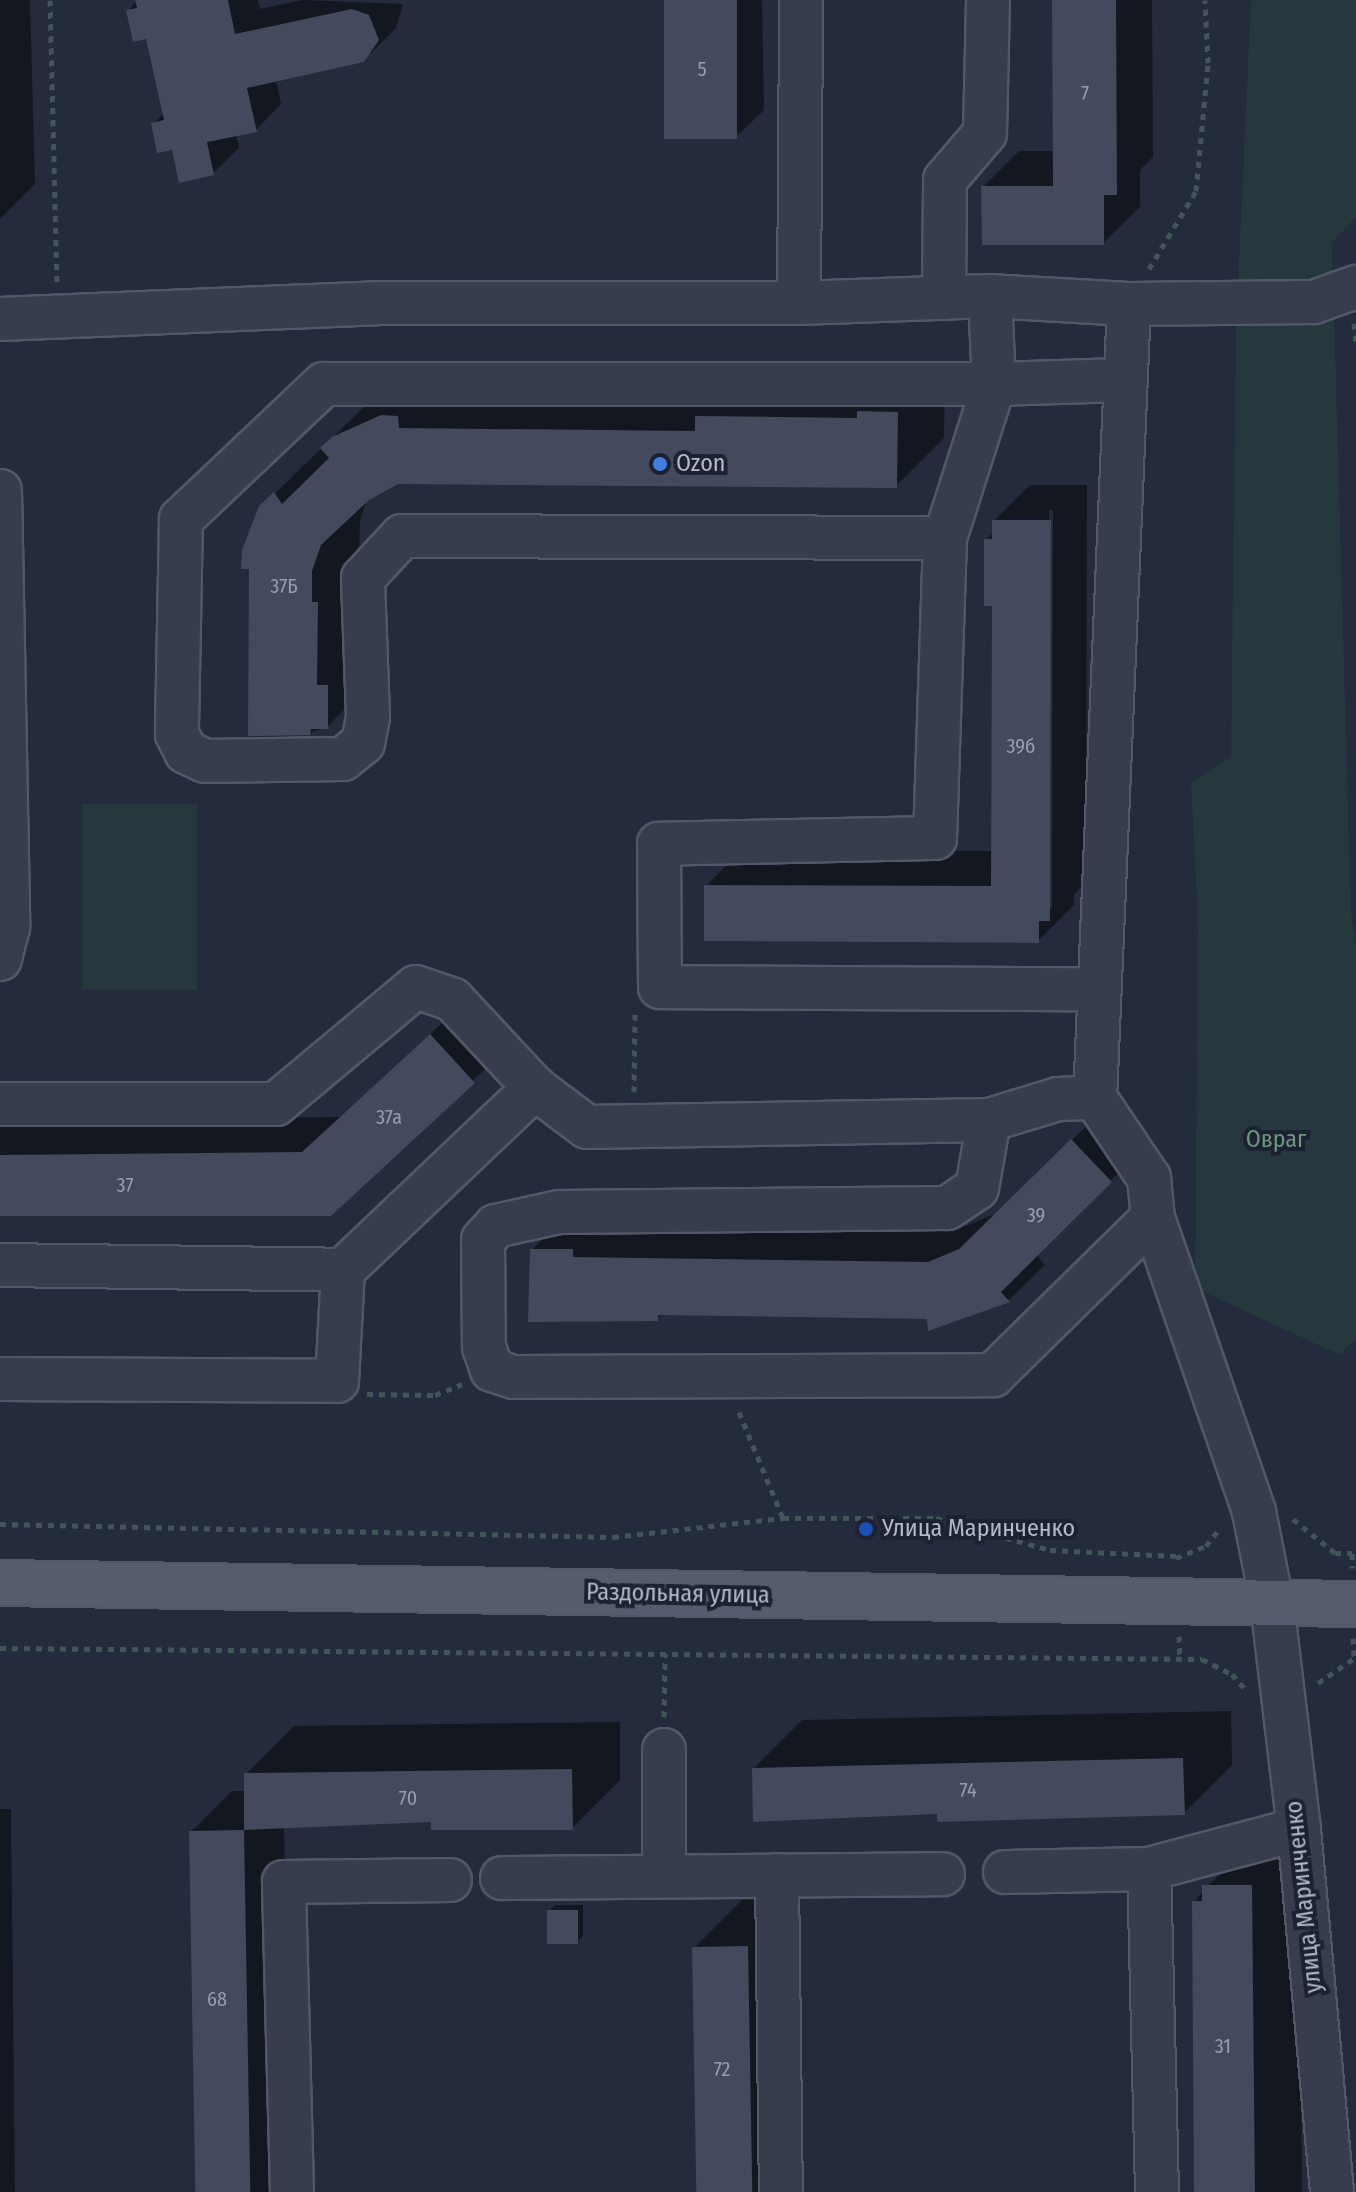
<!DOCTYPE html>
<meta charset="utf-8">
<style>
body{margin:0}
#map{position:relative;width:1356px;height:2192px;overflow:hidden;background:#242b3d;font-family:"Fira Sans Condensed",sans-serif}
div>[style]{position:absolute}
.green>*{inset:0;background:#26373e;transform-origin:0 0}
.shadow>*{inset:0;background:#0007}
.building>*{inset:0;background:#434a5e;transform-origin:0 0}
.path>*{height:5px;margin-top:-2.5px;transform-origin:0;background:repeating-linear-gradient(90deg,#44545b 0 6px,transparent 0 12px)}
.roads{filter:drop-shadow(2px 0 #535868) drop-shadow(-2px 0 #535868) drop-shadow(0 2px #535868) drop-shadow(0 -2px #535868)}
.minor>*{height:42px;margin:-21px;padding:0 21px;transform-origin:21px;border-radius:21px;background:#383d4d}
.major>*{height:44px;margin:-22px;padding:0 22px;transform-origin:22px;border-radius:22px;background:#565c6d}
.dots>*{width:22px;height:22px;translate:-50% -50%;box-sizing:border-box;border:4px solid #1d2232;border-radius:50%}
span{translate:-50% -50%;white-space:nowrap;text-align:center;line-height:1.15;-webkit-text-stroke:8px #1d2232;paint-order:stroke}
.number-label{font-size:20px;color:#989cae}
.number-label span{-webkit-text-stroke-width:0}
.poi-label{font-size:24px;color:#b4b8c8}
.left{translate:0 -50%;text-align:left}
.park-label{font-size:24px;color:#6b987d}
.street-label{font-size:24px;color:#b4b8c8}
</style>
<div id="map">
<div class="green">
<div style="clip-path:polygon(1251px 0,1356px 0,1356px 217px,1332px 243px,1351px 913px,1356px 943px,1356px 1338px,1340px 1355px,1195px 1288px,1198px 924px,1191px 782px,1231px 757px,1236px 327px)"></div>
<div style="left:197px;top:804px;width:186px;height:115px;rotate:90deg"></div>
</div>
<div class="shadow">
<div style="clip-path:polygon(0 0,30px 0,35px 184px,0 219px)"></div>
<div style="clip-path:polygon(137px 0,258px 0,260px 9px,303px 0,403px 4px,396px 28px,370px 54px,276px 79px,281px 104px,256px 130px,236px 134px,239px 148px,213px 173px,173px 148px,153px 124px,164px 113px,147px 37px,128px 11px)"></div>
<div style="clip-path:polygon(666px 0,762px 0,764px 110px,738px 135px)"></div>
<div style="clip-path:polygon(1054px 0,1152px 0,1153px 157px,1140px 170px,1140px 207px,1103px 243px,983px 187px,1019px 151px,1055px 151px)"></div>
<div style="clip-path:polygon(945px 364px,944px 438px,896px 486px,398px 482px,367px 499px,360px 521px,359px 555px,375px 679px,327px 727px,310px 733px,261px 507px,370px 401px)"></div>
<div style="clip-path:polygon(evenodd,1030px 485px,1087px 485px,1086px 883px,1074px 894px,1074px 905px,1038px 941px,706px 886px,742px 850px,993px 851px,994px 604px,986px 540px,994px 532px,994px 521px,1030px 485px,1049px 510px,1053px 510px,1052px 908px,1048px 908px,1049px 510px)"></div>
<div style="clip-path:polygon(468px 999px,510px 1046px,330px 1214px,0 1214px,0 1120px,340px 1117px)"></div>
<div style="clip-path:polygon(1108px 1105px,1147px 1145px,1036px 1254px,1045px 1265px,1009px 1300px,930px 1328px,929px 1317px,662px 1313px,657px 1319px,532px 1250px,568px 1213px,608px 1221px,966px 1226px,997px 1213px)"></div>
<div style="clip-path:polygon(1231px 1711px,1232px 1765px,1184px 1813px,939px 1812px,754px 1768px,802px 1720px)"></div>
<div style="clip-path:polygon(620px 1722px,620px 1780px,572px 1828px,433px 1820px,284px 1827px,291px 2192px,196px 2192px,191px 1832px,232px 1791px,246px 1791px,246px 1774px,294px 1726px)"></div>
<div style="clip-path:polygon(0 1809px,11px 1809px,15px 2192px,0 2192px)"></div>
<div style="clip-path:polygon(1252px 1838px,1299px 1838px,1302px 2192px,1196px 2192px,1194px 1902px)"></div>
<div style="clip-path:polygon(795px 1899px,800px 2192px,699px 2192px,694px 1948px,742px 1900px)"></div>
<div style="clip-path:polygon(555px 1905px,583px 1905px,583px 1936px,577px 1942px,549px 1911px)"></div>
</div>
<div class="building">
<div style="clip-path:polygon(135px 0,228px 0,235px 34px,352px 9px,369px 15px,379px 40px,364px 62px,247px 88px,257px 132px,207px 142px,214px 175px,179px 183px,172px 150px,157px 153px,151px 123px,164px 120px,146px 39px,133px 42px,126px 10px,137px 8px)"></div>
<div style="left:664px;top:0;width:73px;height:139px"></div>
<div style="clip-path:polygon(1052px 0,1116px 0,1117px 195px,1104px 195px,1104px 245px,982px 245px,981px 186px,1053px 186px)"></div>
<div style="clip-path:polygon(857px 411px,898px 412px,897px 488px,398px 484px,369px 500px,321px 545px,312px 571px,312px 602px,318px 602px,317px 685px,328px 685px,328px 729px,311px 729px,310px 735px,248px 736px,249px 569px,241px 569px,242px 550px,259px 506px,274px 492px,282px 504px,329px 458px,320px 448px,332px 437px,381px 415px,398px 416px,399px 428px,695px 431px,695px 416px,857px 418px)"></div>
<div style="clip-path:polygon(992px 520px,1051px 520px,1050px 921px,1039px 921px,1039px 943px,704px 941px,704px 885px,991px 886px,992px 606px,984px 606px,984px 539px,992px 539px)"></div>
<div style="clip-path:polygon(430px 1034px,475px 1083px,331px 1216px,0 1216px,0 1155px,302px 1152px)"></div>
<div style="clip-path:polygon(1071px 1139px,1112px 1182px,1001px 1292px,1010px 1302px,928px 1331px,927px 1319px,658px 1315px,658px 1321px,528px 1322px,530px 1249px,573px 1249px,573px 1257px,928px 1262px,959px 1249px)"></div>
<div style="clip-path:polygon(1183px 1758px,1185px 1815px,937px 1822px,937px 1814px,753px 1822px,752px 1768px)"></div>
<div style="clip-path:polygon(572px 1769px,573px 1830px,431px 1830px,431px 1822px,244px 1830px,244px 1773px)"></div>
<div style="left:244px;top:1830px;width:362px;height:55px;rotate:89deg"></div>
<div style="clip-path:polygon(1202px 1885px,1252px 1885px,1255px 2192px,1194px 2192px,1192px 1901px,1202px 1901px)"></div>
<div style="left:547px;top:1910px;width:31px;height:34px"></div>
<div style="left:748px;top:1946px;width:246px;height:56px;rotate:89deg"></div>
</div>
<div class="path">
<div style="left:50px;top:0;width:282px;rotate:88.6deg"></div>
<div style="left:1149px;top:269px;width:91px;rotate:-58.9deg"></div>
<div style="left:1196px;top:191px;width:129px;rotate:-84.6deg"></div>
<div style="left:1208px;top:63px;width:63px;rotate:-92.7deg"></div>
<div style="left:1354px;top:323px;width:19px;rotate:84deg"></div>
<div style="left:634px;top:1092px;width:78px;rotate:-89.3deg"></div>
<div style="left:367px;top:1394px;width:68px;rotate:0.8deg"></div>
<div style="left:435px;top:1395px;width:29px;rotate:-22deg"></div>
<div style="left:739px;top:1412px;width:115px;rotate:67.5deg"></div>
<div style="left:1293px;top:1519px;width:54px;rotate:39deg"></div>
<div style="left:1335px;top:1553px;width:17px"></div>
<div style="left:1352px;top:1553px;width:15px;rotate:90deg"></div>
<div style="left:0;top:1524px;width:613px;rotate:1.21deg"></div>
<div style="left:613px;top:1537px;width:171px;rotate:-6.4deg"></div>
<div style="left:783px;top:1518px;width:153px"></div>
<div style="left:936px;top:1518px;width:118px;rotate:15.7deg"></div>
<div style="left:1050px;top:1550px;width:126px;rotate:2.7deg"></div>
<div style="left:1176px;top:1558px;width:32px;rotate:-22deg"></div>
<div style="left:1206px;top:1546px;width:24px;rotate:-52deg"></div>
<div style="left:1179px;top:1636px;width:23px;rotate:88deg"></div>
<div style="left:1353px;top:1638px;width:19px;rotate:87deg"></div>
<div style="left:0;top:1648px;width:1202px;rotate:0.52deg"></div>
<div style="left:1202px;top:1659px;width:34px;rotate:27deg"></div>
<div style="left:1232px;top:1674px;width:20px;rotate:49deg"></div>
<div style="left:1318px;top:1683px;width:46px;rotate:-34.4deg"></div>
<div style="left:664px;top:1717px;width:63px;rotate:-89.1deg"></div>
</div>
<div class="roads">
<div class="minor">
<div style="left:990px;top:296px;width:88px;rotate:87.4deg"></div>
<div style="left:994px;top:384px;width:670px;rotate:180deg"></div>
<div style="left:324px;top:384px;width:197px;rotate:136.6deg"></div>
<div style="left:181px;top:519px;width:215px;rotate:91.1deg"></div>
<div style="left:177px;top:734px;width:20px;rotate:63deg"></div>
<div style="left:186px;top:752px;width:21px;rotate:25deg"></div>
<div style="left:205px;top:761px;width:138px;rotate:-0.8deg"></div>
<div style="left:343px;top:759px;width:26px;rotate:-39deg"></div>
<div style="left:363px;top:743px;width:26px;rotate:-79deg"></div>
<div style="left:368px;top:717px;width:139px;rotate:-92.1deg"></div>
<div style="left:363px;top:578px;width:57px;rotate:-47.1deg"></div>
<div style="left:402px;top:536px;width:543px;rotate:0.21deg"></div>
<div style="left:945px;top:538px;width:162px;rotate:-72.3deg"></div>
<div style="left:994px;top:384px;width:130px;rotate:-1.8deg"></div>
<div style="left:944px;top:298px;width:118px;rotate:-89.5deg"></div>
<div style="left:945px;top:180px;width:62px;rotate:-49.6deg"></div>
<div style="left:985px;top:133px;width:133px;rotate:-88.7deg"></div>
<div style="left:799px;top:303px;width:303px;rotate:-89.6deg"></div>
<div style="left:1129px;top:304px;width:795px;rotate:92.45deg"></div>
<div style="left:1095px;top:1098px;width:97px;rotate:56deg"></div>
<div style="left:1149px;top:1178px;width:40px;rotate:84.3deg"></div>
<div style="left:1153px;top:1218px;width:311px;rotate:71deg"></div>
<div style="left:1254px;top:1512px;width:93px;rotate:78.8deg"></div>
<div style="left:1272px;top:1603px;width:228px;rotate:83.2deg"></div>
<div style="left:1299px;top:1829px;width:364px;rotate:84.8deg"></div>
<div style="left:0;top:319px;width:377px;rotate:-2.4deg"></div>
<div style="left:377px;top:303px;width:422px"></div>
<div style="left:799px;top:303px;width:191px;rotate:-2.1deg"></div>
<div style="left:990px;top:296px;width:139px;rotate:3.3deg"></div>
<div style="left:1129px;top:304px;width:185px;rotate:-0.6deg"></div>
<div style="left:1314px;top:302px;width:45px;rotate:-19.7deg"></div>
<div style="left:0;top:491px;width:436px;rotate:88.9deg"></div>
<div style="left:8px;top:927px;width:33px;rotate:104deg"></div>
<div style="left:945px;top:538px;width:300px;rotate:91.9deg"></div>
<div style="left:935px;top:838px;width:276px;rotate:178.8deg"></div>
<div style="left:659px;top:844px;width:143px;rotate:89.6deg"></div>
<div style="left:660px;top:987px;width:437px;rotate:0.3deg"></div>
<div style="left:0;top:1104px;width:276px"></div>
<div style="left:276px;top:1104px;width:182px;rotate:-39.9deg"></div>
<div style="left:416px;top:987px;width:39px;rotate:19deg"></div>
<div style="left:453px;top:1000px;width:120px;rotate:47deg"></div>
<div style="left:989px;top:1120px;width:69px;rotate:100deg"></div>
<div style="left:977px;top:1188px;width:36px;rotate:146deg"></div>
<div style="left:947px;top:1208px;width:388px;rotate:179.4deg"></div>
<div style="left:559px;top:1212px;width:65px;rotate:167.5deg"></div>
<div style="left:496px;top:1226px;width:19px;rotate:133deg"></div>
<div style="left:483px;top:1240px;width:107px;rotate:89.5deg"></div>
<div style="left:484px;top:1347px;width:24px;rotate:71deg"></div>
<div style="left:492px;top:1370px;width:23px;rotate:18deg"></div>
<div style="left:514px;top:1377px;width:479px;rotate:-0.2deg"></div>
<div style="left:993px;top:1375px;width:224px;rotate:-44.5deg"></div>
<div style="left:0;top:1265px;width:343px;rotate:0.8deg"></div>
<div style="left:0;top:1379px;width:337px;rotate:0.3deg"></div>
<div style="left:337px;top:1381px;width:111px;rotate:-86.9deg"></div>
<div style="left:343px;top:1270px;width:265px;rotate:-43.5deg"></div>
<div style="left:535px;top:1088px;width:65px;rotate:36.9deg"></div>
<div style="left:587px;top:1127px;width:402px;rotate:-1deg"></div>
<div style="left:989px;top:1120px;width:72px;rotate:-16.9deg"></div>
<div style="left:1058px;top:1099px;width:37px;rotate:-2deg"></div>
<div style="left:1005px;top:1872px;width:144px;rotate:-1.2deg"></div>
<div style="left:777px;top:1875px;width:317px;rotate:89.3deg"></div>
<div style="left:664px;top:1876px;width:126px;rotate:-90deg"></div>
<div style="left:502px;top:1878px;width:441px;rotate:-0.5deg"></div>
<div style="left:292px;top:2192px;width:310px;rotate:-91.5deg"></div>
<div style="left:284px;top:1882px;width:166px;rotate:-0.7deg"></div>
<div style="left:1157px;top:2192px;width:323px;rotate:-91.4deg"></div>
<div style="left:1149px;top:1869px;width:155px;rotate:-14.9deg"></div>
</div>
<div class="major">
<div style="left:0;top:1583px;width:1356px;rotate:0.89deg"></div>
</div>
</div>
<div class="dots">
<div style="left:660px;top:464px;background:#3f7fe0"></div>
<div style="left:866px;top:1529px;background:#1a4fb4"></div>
</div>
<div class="number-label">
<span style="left:702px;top:69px">5</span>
<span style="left:1085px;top:93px">7</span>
<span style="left:284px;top:586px">37Б</span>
<span style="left:1021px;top:746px">39б</span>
<span style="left:389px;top:1117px">37а</span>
<span style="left:125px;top:1185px">37</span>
<span style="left:1036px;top:1215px">39</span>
<span style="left:968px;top:1790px">74</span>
<span style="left:408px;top:1798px">70</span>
<span style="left:217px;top:1999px">68</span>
<span style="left:1223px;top:2046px">31</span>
<span style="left:722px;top:2069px">72</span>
</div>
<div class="poi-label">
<span class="left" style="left:676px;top:464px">Ozon</span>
<span class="left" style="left:882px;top:1529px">Улица Маринченко</span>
</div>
<div class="park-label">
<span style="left:1276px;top:1140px">Овраг</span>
</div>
<div class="street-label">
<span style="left:678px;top:1594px;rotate:1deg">Раздольная улица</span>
<span style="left:1304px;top:1897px;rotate:-96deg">улица Маринченко</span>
</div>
</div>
